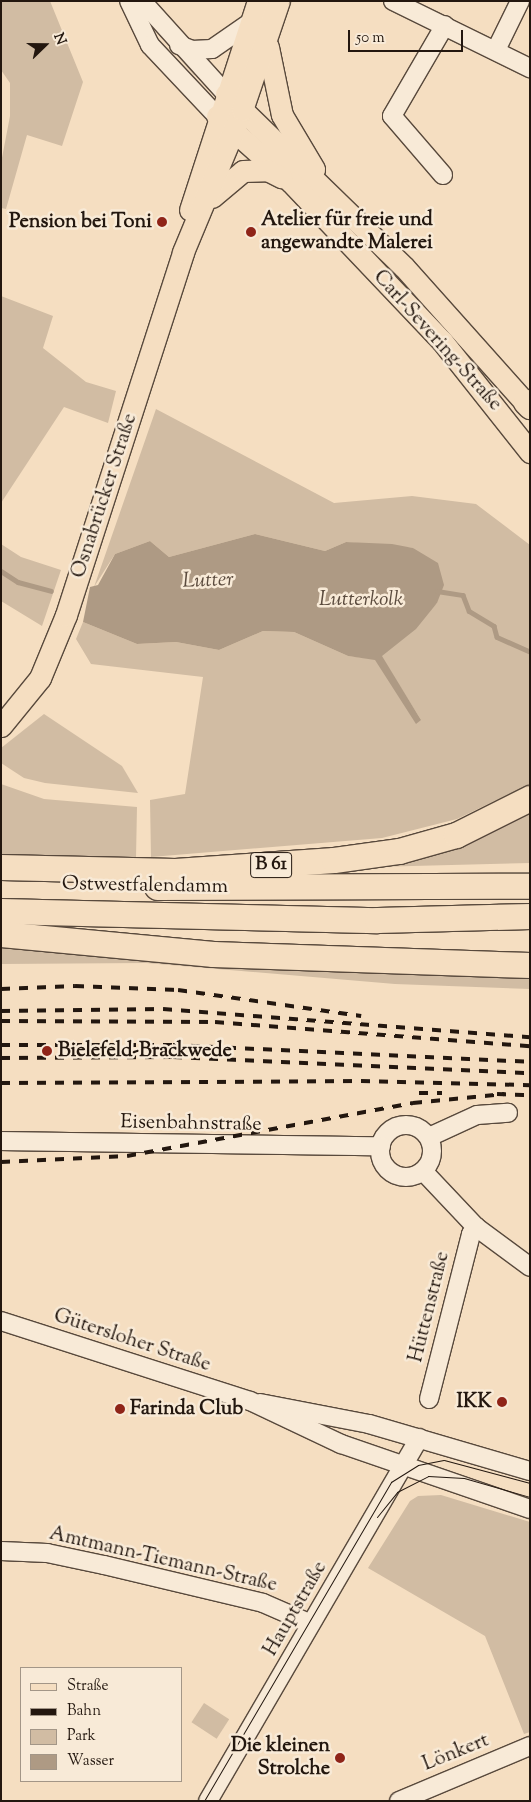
<!DOCTYPE html>
<meta charset="utf-8">
<style>
body{margin:0}
#map{position:relative;width:531px;height:1802px;overflow:hidden;background:#f5dec1;font-family:"Sorts Mill Goudy",serif}
div>[style]{position:absolute}
.green>*{inset:0;background:#d1bca3;transform-origin:0 0}
.water>*{inset:0;background:#ae9a84}
.stream>*{height:4.5px;margin:-2.25px;padding:0 2.25px;transform-origin:2.25px;border-radius:2.25px;background:#ae9a84}
.roads{filter:drop-shadow(1px 0 #58493c) drop-shadow(-1px 0 #58493c) drop-shadow(0 1px #58493c) drop-shadow(0 -1px #58493c)}
.minor>*{height:18px;margin:-9px;padding:0 9px;transform-origin:9px;border-radius:9px;background:#f8ead7}
.minor>.ring{margin:-9px;padding:0;box-sizing:content-box;background:none;border:18px solid #f8ead7;border-radius:50%}
.major>*{height:21px;margin:-10.5px;padding:0 10.5px;transform-origin:10.5px;border-radius:10.5px;background:#f5dec1}
.highway>*{height:25px;margin:-12.5px;padding:0 12.5px;transform-origin:12.5px;border-radius:12.5px;background:#f5dec1}
.tram>*{height:1px;margin:-0.5px;padding:0 0.5px;transform-origin:0.5px;border-radius:0.5px;background:#23170f}
.rail>*{height:4px;margin-top:-2px;transform-origin:0;background:repeating-linear-gradient(90deg,#23170f 0 9px,transparent 0 18px)}
.dots>*{width:14px;height:14px;translate:-50% -50%;box-sizing:border-box;border:2px solid #f8ead7;border-radius:50%}
span{translate:-50% -50%;white-space:nowrap;text-align:center;line-height:1.15;-webkit-text-stroke:5px #f8ead7;paint-order:stroke}
.shield-label span{padding:1px 4px;background:#f8ead7;border:1px solid;border-radius:4px;-webkit-text-stroke-width:0}
.shield-label{font-size:19px;color:#23170f;font-weight:700}
.poi-label{font-size:20px;color:#23170f;font-weight:700}
.left{translate:0 -50%;text-align:left}
.right{translate:-100% -50%;text-align:right}
.street-label{font-size:20px;color:#23170f}
.water-label{font-size:21px;color:#5b4b3e;font-style:italic}
.frame{position:absolute;inset:0;border:2px solid #23170f;pointer-events:none}
.legend{position:absolute;left:20px;top:1667px;width:162px;height:115px;box-sizing:border-box;background:#f8ead7;border:1px solid #a39687;margin:0;padding:6px 9px;list-style:none;font-size:15px;color:#23170f}
.legend li{display:flex;align-items:center;gap:10px;height:25px}
.legend b{width:25px;border:1px solid #a39687}
.north{position:absolute;left:20px;top:20px;width:50px;height:50px;-webkit-text-stroke:4px #f8ead7;paint-order:stroke;rotate:68deg;font-size:14px;font-weight:700;line-height:20px;text-align:center;color:#23170f}
.north::after{content:'';display:block;margin:auto;width:18px;height:22px;background:#23170f;clip-path:polygon(50% 0,100% 100%,50% 72%,0 100%)}
.scale{position:absolute;left:348px;top:30px;width:115px;height:22px;box-sizing:border-box;border:2px solid #23170f;border-top:0;padding-left:6px;font-size:15px;line-height:18px;white-space:nowrap;color:#23170f;-webkit-text-stroke:4px #f8ead7;paint-order:stroke}
</style>
<div id="map">
<div class="green">
<div style="clip-path:polygon(1px 1px,50px 1px,83px 82px,62px 146px,27px 135px,6px 209px,1px 208px,1px 163px,10px 116px,10px 83px,1px 70px)"></div>
<div style="left:148px;top:16px;width:75px;height:4px;rotate:49deg"></div>
<div style="clip-path:polygon(1px 296px,53px 316px,43px 348px,86px 382px,116px 391px,108px 423px,64px 407px,1px 503px)"></div>
<div style="clip-path:polygon(156px 409px,334px 503px,412px 496px,476px 504px,530px 545px,530px 784px,457px 819px,382px 838px,151px 857px,150px 800px,185px 794px,203px 677px,91px 664px,76px 639px,83px 622px,137px 644px,176px 642px,219px 650px,263px 631px,294px 632px,348px 656px,375px 659px,421px 720px,381px 656px,437px 603px,413px 548px,346px 542px,325px 551px,255px 534px,169px 557px,150px 541px,115px 554px,94px 587px)"></div>
<div style="clip-path:polygon(1px 544px,21px 557px,61px 570px,42px 626px,1px 601px)"></div>
<div style="clip-path:polygon(44px 714px,122px 766px,138px 793px,45px 783px,24px 778px,1px 763px,1px 748px)"></div>
<div style="clip-path:polygon(1px 784px,44px 799px,137px 807px,136px 858px,1px 856px)"></div>
<div style="clip-path:polygon(530px 812px,530px 863px,373px 867px,293px 877px,460px 846px)"></div>
<div style="clip-path:polygon(1px 945px,530px 976px,530px 989px,395px 984px,146px 963px,1px 964px)"></div>
<div style="clip-path:polygon(441px 1495px,530px 1522px,530px 1732px,524px 1734px,485px 1636px,368px 1568px,410px 1501px,418px 1496px)"></div>
<div style="left:204px;top:1703px;width:30px;height:23px;rotate:33deg"></div>
</div>
<div class="water">
<div style="clip-path:polygon(255px 534px,325px 551px,346px 542px,392px 544px,413px 548px,438px 563px,444px 585px,437px 603px,416px 629px,382px 656px,421px 720px,416px 724px,375px 660px,348px 656px,294px 632px,263px 631px,219px 650px,176px 642px,137px 644px,83px 622px,90px 587px,98px 585px,115px 554px,150px 541px,169px 557px)"></div>
</div>
<div class="stream">
<div style="left:1px;top:571px;width:20px;rotate:33deg"></div>
<div style="left:18px;top:582px;width:34px;rotate:15deg"></div>
<div style="left:437px;top:591px;width:26px;rotate:9deg"></div>
<div style="left:463px;top:595px;width:17px;rotate:69deg"></div>
<div style="left:469px;top:611px;width:29px;rotate:31deg"></div>
<div style="left:494px;top:626px;width:11px;rotate:75deg"></div>
<div style="left:497px;top:637px;width:36px;rotate:24deg"></div>
</div>
<div class="roads">
<div class="minor">
<div style="left:129px;top:1px;width:49px;rotate:64.5deg"></div>
<div style="left:150px;top:45px;width:98px;rotate:46.7deg"></div>
<div style="left:142px;top:1px;width:125px;rotate:47.9deg"></div>
<div style="left:393px;top:1px;width:153px;rotate:26.1deg"></div>
<div style="left:179px;top:45px;width:14px;rotate:21deg"></div>
<div style="left:192px;top:50px;width:20px;rotate:-3deg"></div>
<div style="left:212px;top:49px;width:47px;rotate:-34.7deg"></div>
<div style="left:496px;top:50px;width:55px;rotate:-63.9deg"></div>
<div style="left:443px;top:175px;width:78px;rotate:-130.8deg"></div>
<div style="left:392px;top:116px;width:105px;rotate:-59.8deg"></div>
<div class="ring" style="left:380px;top:1125px;width:34px;height:34px"></div>
<div style="left:429px;top:1137px;width:53px;rotate:-24.6deg"></div>
<div style="left:477px;top:1115px;width:31px;rotate:-4deg"></div>
<div style="left:1px;top:1141px;width:380px;rotate:0.8deg"></div>
<div style="left:423px;top:1171px;width:77px;rotate:46.6deg"></div>
<div style="left:476px;top:1227px;width:67px;rotate:36.5deg"></div>
<div style="left:1px;top:1321px;width:262px;rotate:17.8deg"></div>
<div style="left:250px;top:1401px;width:101px;rotate:25.3deg"></div>
<div style="left:341px;top:1444px;width:200px;rotate:19deg"></div>
<div style="left:429px;top:1399px;width:170px;rotate:-75.7deg"></div>
<div style="left:471px;top:1234px;width:9px;rotate:-54deg"></div>
<div style="left:260px;top:1403px;width:111px;rotate:10.9deg"></div>
<div style="left:369px;top:1424px;width:168px;rotate:16.3deg"></div>
<div style="left:1px;top:1551px;width:46px;rotate:2.5deg"></div>
<div style="left:47px;top:1553px;width:58px;rotate:11.9deg"></div>
<div style="left:104px;top:1565px;width:163px;rotate:13.4deg"></div>
<div style="left:263px;top:1603px;width:52px;rotate:23.6deg"></div>
<div style="left:208px;top:1801px;width:420px;rotate:-59.8deg"></div>
<div style="left:399px;top:1801px;width:142px;rotate:-22.8deg"></div>
</div>
<div class="major">
<div style="left:268px;top:47px;width:69px;rotate:78.4deg"></div>
<div style="left:282px;top:115px;width:63px;rotate:59.3deg"></div>
<div style="left:226px;top:94px;width:248px;rotate:44.2deg"></div>
<div style="left:404px;top:267px;width:189px;rotate:48.2deg"></div>
<div style="left:217px;top:116px;width:99px;rotate:41.7deg"></div>
<div style="left:291px;top:182px;width:219px;rotate:46.5deg"></div>
<div style="left:442px;top:341px;width:142px;rotate:51.6deg"></div>
<div style="left:212px;top:197px;width:40px;rotate:-40deg"></div>
<div style="left:243px;top:171px;width:24px;rotate:-2deg"></div>
<div style="left:267px;top:170px;width:16px;rotate:27deg"></div>
<div style="left:190px;top:210px;width:220px;rotate:-72deg"></div>
<div style="left:1px;top:726px;width:62px;rotate:-50.9deg"></div>
<div style="left:40px;top:678px;width:68px;rotate:-67.6deg"></div>
<div style="left:66px;top:615px;width:381px;rotate:-72.1deg"></div>
<div style="left:183px;top:252px;width:154px;rotate:-67.4deg"></div>
<div style="left:242px;top:110px;width:115px;rotate:-71.3deg"></div>
</div>
<div class="highway">
<div style="left:526px;top:402px;width:6px;rotate:45deg"></div>
<div style="left:1px;top:867px;width:174px;rotate:1.3deg"></div>
<div style="left:175px;top:871px;width:159px;rotate:-4deg"></div>
<div style="left:334px;top:860px;width:66px;rotate:-7.9deg"></div>
<div style="left:399px;top:851px;width:59px;rotate:-15.7deg"></div>
<div style="left:456px;top:835px;width:83px;rotate:-26.6deg"></div>
<div style="left:157px;top:887px;width:373px;rotate:-0.2deg"></div>
<div style="left:1px;top:911px;width:376px;rotate:1.4deg"></div>
<div style="left:377px;top:920px;width:153px;rotate:-1.5deg"></div>
<div style="left:1px;top:934px;width:213px;rotate:5.4deg"></div>
<div style="left:213px;top:954px;width:317px;rotate:2deg"></div>
</div>
</div>
<div class="tram">
<div style="left:377px;top:1517px;width:32px;rotate:-51deg"></div>
<div style="left:397px;top:1492px;width:35px;rotate:-27deg"></div>
<div style="left:428px;top:1476px;width:36px;rotate:3deg"></div>
<div style="left:464px;top:1478px;width:69px;rotate:16.1deg"></div>
<div style="left:204px;top:1801px;width:370px;rotate:-59.6deg"></div>
<div style="left:391px;top:1482px;width:32px;rotate:-32deg"></div>
<div style="left:418px;top:1465px;width:26px;rotate:-11deg"></div>
<div style="left:444px;top:1460px;width:89px;rotate:15deg"></div>
</div>
<div class="rail">
<div style="left:1px;top:989px;width:74px;rotate:-2.3deg"></div>
<div style="left:75px;top:986px;width:103px;rotate:2.2deg"></div>
<div style="left:178px;top:990px;width:185px;rotate:8.1deg"></div>
<div style="left:1px;top:1011px;width:162px;rotate:-0.7deg"></div>
<div style="left:163px;top:1009px;width:368px;rotate:4.4deg"></div>
<div style="left:1px;top:1021px;width:214px;rotate:0.3deg"></div>
<div style="left:215px;top:1022px;width:316px;rotate:4.4deg"></div>
<div style="left:1px;top:1045px;width:172px"></div>
<div style="left:173px;top:1045px;width:357px;rotate:2.7deg"></div>
<div style="left:1px;top:1058px;width:172px;rotate:-0.3deg"></div>
<div style="left:173px;top:1057px;width:357px;rotate:2.6deg"></div>
<div style="left:1px;top:1083px;width:360px;rotate:-0.3deg"></div>
<div style="left:361px;top:1081px;width:169px;rotate:1.4deg"></div>
<div style="left:419px;top:1093px;width:23px"></div>
<div style="left:497px;top:1094px;width:33px;rotate:2deg"></div>
<div style="left:1px;top:1162px;width:126px;rotate:-2.7deg"></div>
<div style="left:127px;top:1156px;width:291px;rotate:-10.5deg"></div>
<div style="left:413px;top:1103px;width:92px;rotate:-5.6deg"></div>
</div>
<div class="dots">
<div style="left:162px;top:222px;background:#8f2418"></div>
<div style="left:251px;top:232px;background:#8f2418"></div>
<div style="left:47px;top:1051px;background:#8f2418"></div>
<div style="left:502px;top:1402px;background:#8f2418"></div>
<div style="left:120px;top:1409px;background:#8f2418"></div>
<div style="left:340px;top:1758px;background:#8f2418"></div>
</div>
<div class="shield-label">
<span style="left:271px;top:865px">B 61</span>
</div>
<div class="poi-label">
<span class="left" style="left:261px;top:232px">Atelier für freie und<br>angewandte Malerei</span>
<span class="right" style="left:152px;top:222px">Pension bei Toni</span>
<span class="left" style="left:58px;top:1051px">Bielefeld-Brackwede</span>
<span class="right" style="left:492px;top:1402px">IKK</span>
<span class="left" style="left:130px;top:1409px">Farinda Club</span>
<span class="right" style="left:330px;top:1758px">Die kleinen<br>Strolche</span>
</div>
<div class="street-label">
<span style="left:437px;top:341px;rotate:48deg">Carl-Severing-Straße</span>
<span style="left:105px;top:496px;rotate:-72deg">Osnabrücker Straße</span>
<span style="left:145px;top:886px;rotate:1deg">Ostwestfalendamm</span>
<span style="left:191px;top:1124px;rotate:1deg">Eisenbahnstraße</span>
<span style="left:430px;top:1307px;rotate:-76deg">Hüttenstraße</span>
<span style="left:132px;top:1341px;rotate:18deg">Gütersloher Straße</span>
<span style="left:163px;top:1560px;rotate:13deg">Amtmann-Tiemann-Straße</span>
<span style="left:296px;top:1609px;rotate:-60deg">Hauptstraße</span>
<span style="left:456px;top:1753px;rotate:-22deg">Lönkert</span>
</div>
<div class="water-label">
<span style="left:208px;top:581px;rotate:-2deg">Lutter</span>
<span style="left:361px;top:600px">Lutterkolk</span>
</div>
<div class="frame"></div>
<ul class="legend">
<li><b style="height:6px;background:#f5dec1"></b>Straße</li>
<li><b style="height:6px;background:#23170f"></b>Bahn</li>
<li><b style="height:14px;background:#d1bca3"></b>Park</li>
<li><b style="height:14px;background:#ae9a84"></b>Wasser</li>
</ul>
<div class="north">N</div>
<div class="scale">50 m</div>
</div>
